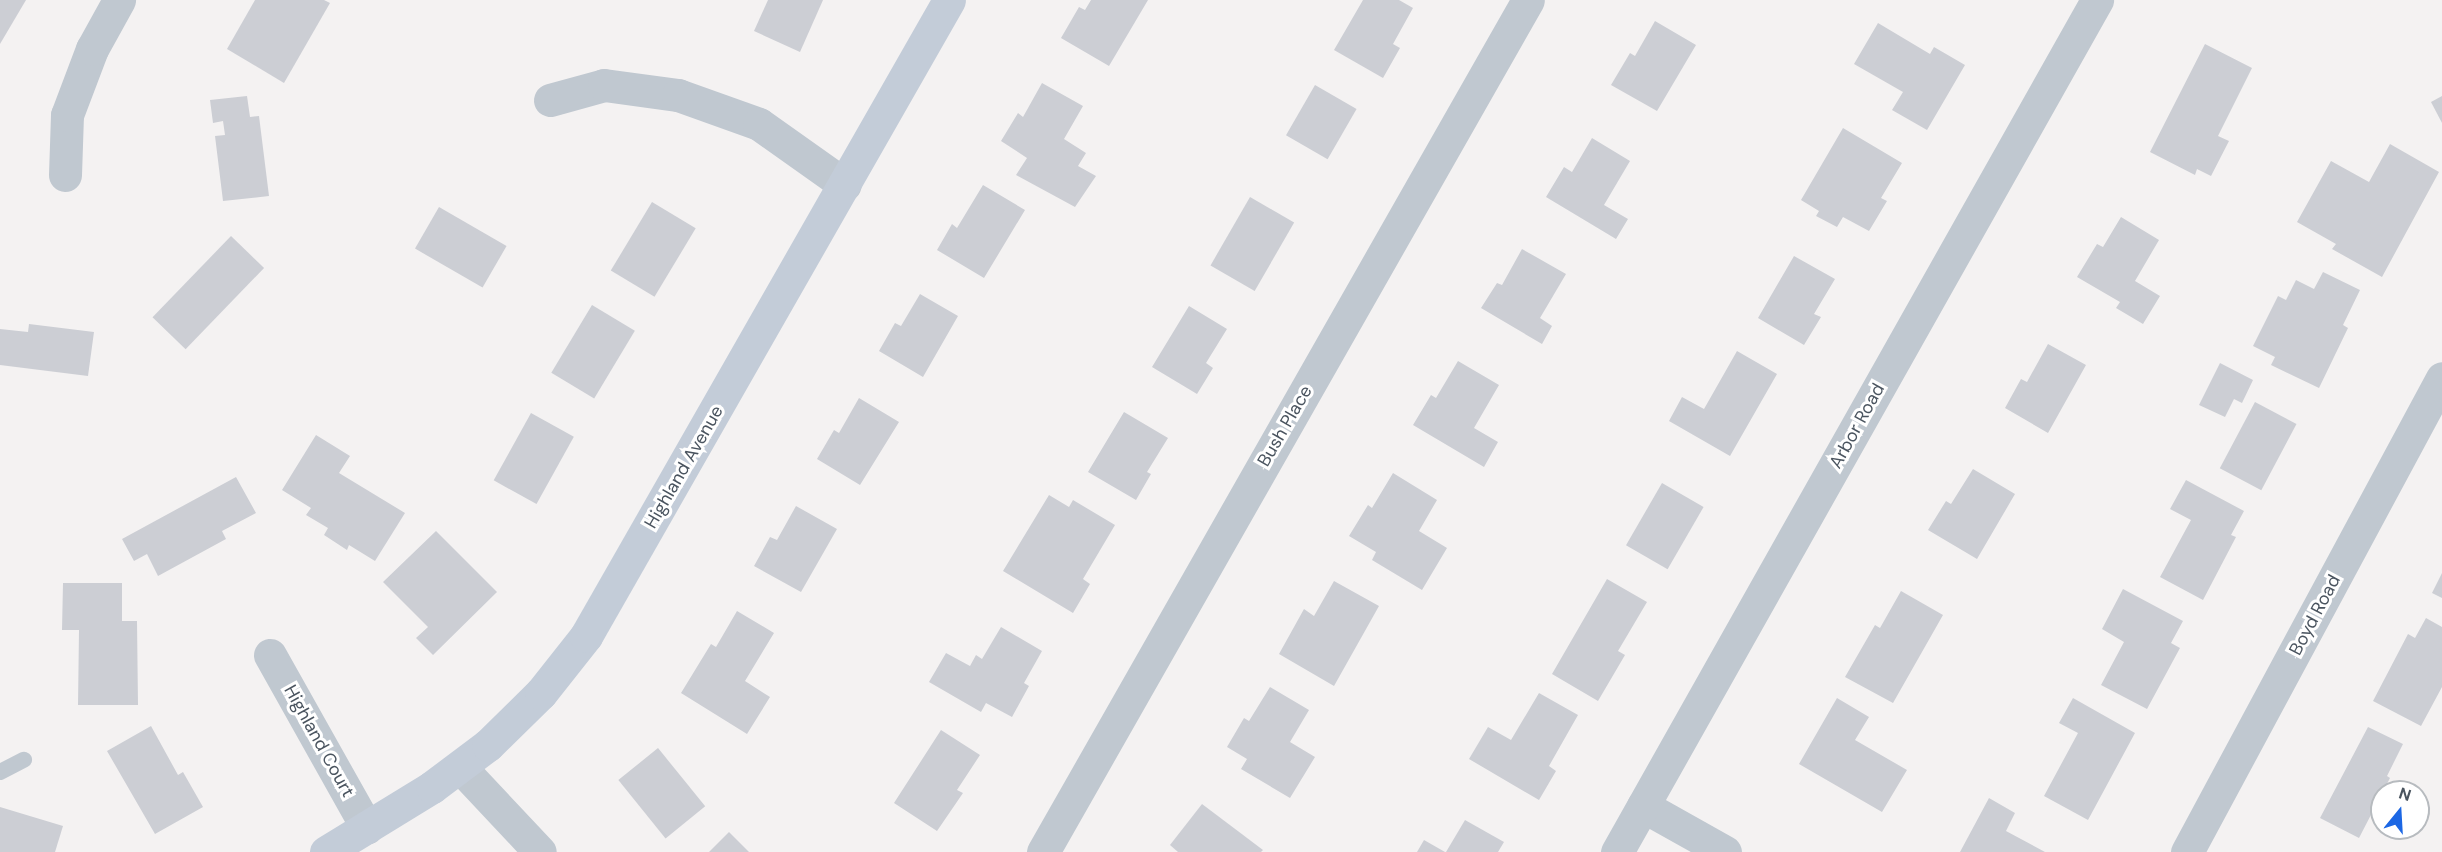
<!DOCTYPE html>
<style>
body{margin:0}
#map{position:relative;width:2442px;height:852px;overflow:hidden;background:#f4f2f2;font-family:"DM Sans",sans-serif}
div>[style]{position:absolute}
.building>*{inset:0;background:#ccced4;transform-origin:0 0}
.lane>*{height:16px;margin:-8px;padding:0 8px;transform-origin:8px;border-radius:8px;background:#c0c8d0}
.street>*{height:33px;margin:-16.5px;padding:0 16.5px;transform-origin:16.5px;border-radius:16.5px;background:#c0c8d0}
.secondary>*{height:33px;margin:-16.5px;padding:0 16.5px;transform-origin:16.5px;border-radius:16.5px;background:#c3ccd8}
span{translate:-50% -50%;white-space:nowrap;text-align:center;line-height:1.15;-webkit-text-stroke:6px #fff;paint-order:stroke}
.street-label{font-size:18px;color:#4a545f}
.north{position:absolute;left:2370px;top:780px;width:60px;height:60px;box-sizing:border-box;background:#fff;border:2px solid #b7bbbf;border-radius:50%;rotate:18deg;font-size:16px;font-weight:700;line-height:24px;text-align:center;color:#4a545f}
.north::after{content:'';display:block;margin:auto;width:21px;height:27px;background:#1c67e4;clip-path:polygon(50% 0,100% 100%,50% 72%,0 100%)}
</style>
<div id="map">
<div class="building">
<div style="clip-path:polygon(0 0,26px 0,0 44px)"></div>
<div style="clip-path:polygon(255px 0,324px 0,330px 3px,284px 83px,227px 49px)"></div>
<div style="clip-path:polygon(768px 0,823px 0,800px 52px,754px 31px)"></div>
<div style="clip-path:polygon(1091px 0,1148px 0,1109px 66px,1061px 38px,1079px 7px,1085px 10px)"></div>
<div style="clip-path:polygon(1363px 0,1399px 0,1413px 8px,1393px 44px,1400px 48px,1383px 78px,1334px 50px)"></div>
<div style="clip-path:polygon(1655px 21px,1696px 45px,1657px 111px,1611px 85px,1630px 53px,1635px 56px)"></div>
<div style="clip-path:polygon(1878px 23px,1930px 54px,1934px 47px,1965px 65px,1927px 130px,1892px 110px,1903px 92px,1854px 64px)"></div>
<div style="clip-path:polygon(2205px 44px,2252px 68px,2218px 136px,2229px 141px,2211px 176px,2197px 169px,2195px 175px,2150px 152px)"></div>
<div style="clip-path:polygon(1042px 83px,1083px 106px,1064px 139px,1086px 153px,1078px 166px,1096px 176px,1075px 207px,1016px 175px,1027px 158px,1001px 141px,1018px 113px,1023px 117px)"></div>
<div style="left:1315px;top:85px;width:48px;height:58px;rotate:30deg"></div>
<div style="clip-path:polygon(247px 96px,250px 117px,259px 116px,269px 196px,223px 201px,215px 136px,225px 135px,223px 121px,213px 123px,210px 100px)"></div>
<div style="clip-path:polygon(2442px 96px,2442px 123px,2431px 102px)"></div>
<div style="clip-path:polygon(1843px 128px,1902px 163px,1881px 198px,1887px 201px,1869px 231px,1843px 217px,1837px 227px,1816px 216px,1819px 211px,1801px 200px)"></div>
<div style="clip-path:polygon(1592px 138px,1630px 161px,1604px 205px,1628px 219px,1616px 239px,1546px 197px,1564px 167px,1572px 172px)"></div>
<div style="clip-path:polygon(2390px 144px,2439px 172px,2382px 277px,2332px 249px,2336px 244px,2297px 222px,2331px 161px,2369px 182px)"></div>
<div style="clip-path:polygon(983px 185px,1025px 210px,984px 278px,937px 250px,952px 224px,957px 228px)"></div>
<div style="left:1250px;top:197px;width:51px;height:79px;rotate:30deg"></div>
<div style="left:652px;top:202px;width:51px;height:80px;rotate:31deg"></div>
<div style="left:439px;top:207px;width:78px;height:48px;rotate:30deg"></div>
<div style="clip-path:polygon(2121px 217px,2159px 240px,2135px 281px,2160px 296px,2143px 324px,2116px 308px,2120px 302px,2077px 277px,2097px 244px,2103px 247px)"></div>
<div style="left:231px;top:236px;width:46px;height:113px;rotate:44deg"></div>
<div style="clip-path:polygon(1522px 249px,1566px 274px,1540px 318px,1552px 326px,1542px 344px,1481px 308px,1497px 283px,1502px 285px)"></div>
<div style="clip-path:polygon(1794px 256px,1835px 279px,1814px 314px,1821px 317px,1804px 345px,1758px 318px)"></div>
<div style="clip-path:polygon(2323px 272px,2360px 290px,2343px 325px,2348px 328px,2319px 388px,2271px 365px,2275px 357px,2253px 346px,2278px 296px,2286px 300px,2296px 280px,2314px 289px)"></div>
<div style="clip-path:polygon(920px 294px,958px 316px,923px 377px,879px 351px,895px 323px,901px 326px)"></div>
<div style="left:592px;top:305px;width:50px;height:79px;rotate:31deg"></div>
<div style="clip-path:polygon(1189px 306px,1227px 329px,1206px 363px,1213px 368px,1197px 394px,1152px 367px)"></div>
<div style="clip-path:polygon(29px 324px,94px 332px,88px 376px,0 365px,0 329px,28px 332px)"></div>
<div style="clip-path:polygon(2048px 344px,2086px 365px,2048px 433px,2005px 408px,2021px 379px,2027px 382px)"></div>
<div style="clip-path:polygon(1737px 351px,1777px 374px,1730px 456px,1669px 421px,1682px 397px,1704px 409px)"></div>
<div style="clip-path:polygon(1458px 361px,1499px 385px,1474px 428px,1498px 442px,1484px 467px,1413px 425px,1431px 395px,1436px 398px)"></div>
<div style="clip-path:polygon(2220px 363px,2253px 380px,2242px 403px,2234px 399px,2225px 417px,2199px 405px)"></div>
<div style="clip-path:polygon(859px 398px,899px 422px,860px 485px,817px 459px,834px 430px,839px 433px)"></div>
<div style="left:2255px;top:402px;width:47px;height:75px;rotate:28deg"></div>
<div style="clip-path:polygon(1124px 412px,1168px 438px,1147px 472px,1151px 474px,1136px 500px,1088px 472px)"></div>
<div style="left:531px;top:413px;width:49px;height:77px;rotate:29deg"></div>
<div style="clip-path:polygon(316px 435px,350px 456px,339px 473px,405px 513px,375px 561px,349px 545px,347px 550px,324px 535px,328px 528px,306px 515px,311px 508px,282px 490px)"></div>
<div style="clip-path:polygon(1973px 469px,2015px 494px,1977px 559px,1928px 530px,1946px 501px,1951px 504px)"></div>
<div style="clip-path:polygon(1393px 473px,1437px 500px,1419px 531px,1447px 548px,1422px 590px,1372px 560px,1376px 552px,1349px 536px,1368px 505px,1372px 508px)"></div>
<div style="clip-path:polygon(236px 477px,256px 513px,222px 531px,226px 539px,158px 576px,147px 554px,134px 561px,122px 539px)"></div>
<div style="clip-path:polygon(2186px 480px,2244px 511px,2231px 535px,2236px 537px,2203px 600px,2160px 577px,2191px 520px,2170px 509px)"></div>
<div style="left:1662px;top:483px;width:48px;height:72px;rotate:30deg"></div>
<div style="clip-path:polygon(1049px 495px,1069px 507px,1073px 500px,1115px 525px,1083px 579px,1090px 584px,1073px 613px,1003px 571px)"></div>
<div style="clip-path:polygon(796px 506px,837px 529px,801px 592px,754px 566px,770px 537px,777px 540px)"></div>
<div style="clip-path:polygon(436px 531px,497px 592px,433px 655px,416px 638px,428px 627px,383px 582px)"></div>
<div style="clip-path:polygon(2442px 573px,2442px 598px,2432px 593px)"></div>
<div style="clip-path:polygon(1607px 579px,1647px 602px,1618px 651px,1625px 655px,1598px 701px,1552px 674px)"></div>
<div style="clip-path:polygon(1334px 581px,1379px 606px,1334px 686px,1279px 654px,1304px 609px,1314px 616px)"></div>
<div style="clip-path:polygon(63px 583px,122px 583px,122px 621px,137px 621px,138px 705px,78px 705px,79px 630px,62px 630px)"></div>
<div style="clip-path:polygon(2123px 589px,2183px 621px,2171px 643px,2180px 648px,2147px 709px,2101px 685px,2124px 642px,2102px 629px)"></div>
<div style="clip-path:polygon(1901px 591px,1943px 615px,1893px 703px,1845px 677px,1875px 625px,1880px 628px)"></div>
<div style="clip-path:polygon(737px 611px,774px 633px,745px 681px,770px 697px,747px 734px,681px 693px,711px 644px,716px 647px)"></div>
<div style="clip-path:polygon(2426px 618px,2442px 627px,2442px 687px,2421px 726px,2373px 701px,2408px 634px,2415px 638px)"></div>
<div style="clip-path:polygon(1001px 627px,1042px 651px,1024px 683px,1029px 686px,1012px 717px,986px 703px,981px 712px,929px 682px,946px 653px,970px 666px,976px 655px,982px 659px)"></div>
<div style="clip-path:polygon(1270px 687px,1309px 710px,1290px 742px,1315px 757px,1290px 798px,1241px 769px,1247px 759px,1227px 747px,1244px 718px,1249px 721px)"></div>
<div style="clip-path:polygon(1539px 693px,1578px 715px,1549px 766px,1556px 771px,1539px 800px,1469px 759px,1488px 727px,1511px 740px)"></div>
<div style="clip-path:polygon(1837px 698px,1869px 717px,1855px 740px,1907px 770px,1882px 812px,1799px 764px)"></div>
<div style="clip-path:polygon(2073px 698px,2135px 733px,2088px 820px,2044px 796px,2078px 733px,2059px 723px)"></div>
<div style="clip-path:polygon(151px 726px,178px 775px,183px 772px,203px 807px,155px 834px,107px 751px)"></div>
<div style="clip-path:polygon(2368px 727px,2403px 744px,2387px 776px,2390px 778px,2359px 838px,2320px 818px)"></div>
<div style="clip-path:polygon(941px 730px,980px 755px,957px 790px,963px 793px,937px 831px,894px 803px)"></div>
<div style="left:658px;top:748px;width:75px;height:51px;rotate:51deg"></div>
<div style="clip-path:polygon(1989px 798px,2015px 813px,2006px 831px,2045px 852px,1960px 852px)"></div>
<div style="clip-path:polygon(1202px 804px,1263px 850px,1261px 852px,1178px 852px,1170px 845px)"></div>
<div style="clip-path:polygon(0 807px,63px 826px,55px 852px,0 852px)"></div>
<div style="clip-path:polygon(1465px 820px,1504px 842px,1498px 852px,1446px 852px)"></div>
<div style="clip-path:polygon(729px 832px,749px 852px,709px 852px)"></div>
<div style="clip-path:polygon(1424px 840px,1445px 852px,1417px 852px)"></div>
</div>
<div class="lane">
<div style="left:0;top:772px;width:27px;rotate:-27deg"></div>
</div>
<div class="street">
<div style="left:550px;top:100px;width:56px;rotate:-15.5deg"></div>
<div style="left:604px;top:85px;width:75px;rotate:7.7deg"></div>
<div style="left:678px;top:95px;width:86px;rotate:19.7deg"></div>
<div style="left:759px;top:124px;width:105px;rotate:35.3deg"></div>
<div style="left:65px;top:175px;width:60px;rotate:-88.1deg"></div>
<div style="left:67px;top:115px;width:71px;rotate:-69.3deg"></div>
<div style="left:92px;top:49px;width:56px;rotate:-61.1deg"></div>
<div style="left:270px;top:655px;width:198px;rotate:60.7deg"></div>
<div style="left:461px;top:768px;width:115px;rotate:46.8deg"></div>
<div style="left:1643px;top:806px;width:94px;rotate:29.3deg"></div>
<div style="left:1043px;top:852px;width:980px;rotate:-60.35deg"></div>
<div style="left:1617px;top:852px;width:978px;rotate:-60.6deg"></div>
<div style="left:2187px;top:852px;width:538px;rotate:-61.72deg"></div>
</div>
<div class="secondary">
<div style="left:326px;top:852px;width:124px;rotate:-31.5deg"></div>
<div style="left:432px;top:787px;width:70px;rotate:-36.9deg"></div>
<div style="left:488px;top:745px;width:74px;rotate:-44.5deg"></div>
<div style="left:541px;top:693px;width:73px;rotate:-51.7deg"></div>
<div style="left:586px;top:636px;width:732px;rotate:-60.28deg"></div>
</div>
<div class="street-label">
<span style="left:1285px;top:426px;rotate:-60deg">Bush Place</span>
<span style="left:1857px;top:426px;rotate:-61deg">Arbor Road</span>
<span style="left:684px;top:467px;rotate:-60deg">Highland Avenue</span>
<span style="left:2315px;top:615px;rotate:-62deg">Boyd Road</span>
<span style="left:319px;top:741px;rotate:61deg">Highland Court</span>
</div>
<div class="north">N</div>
</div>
